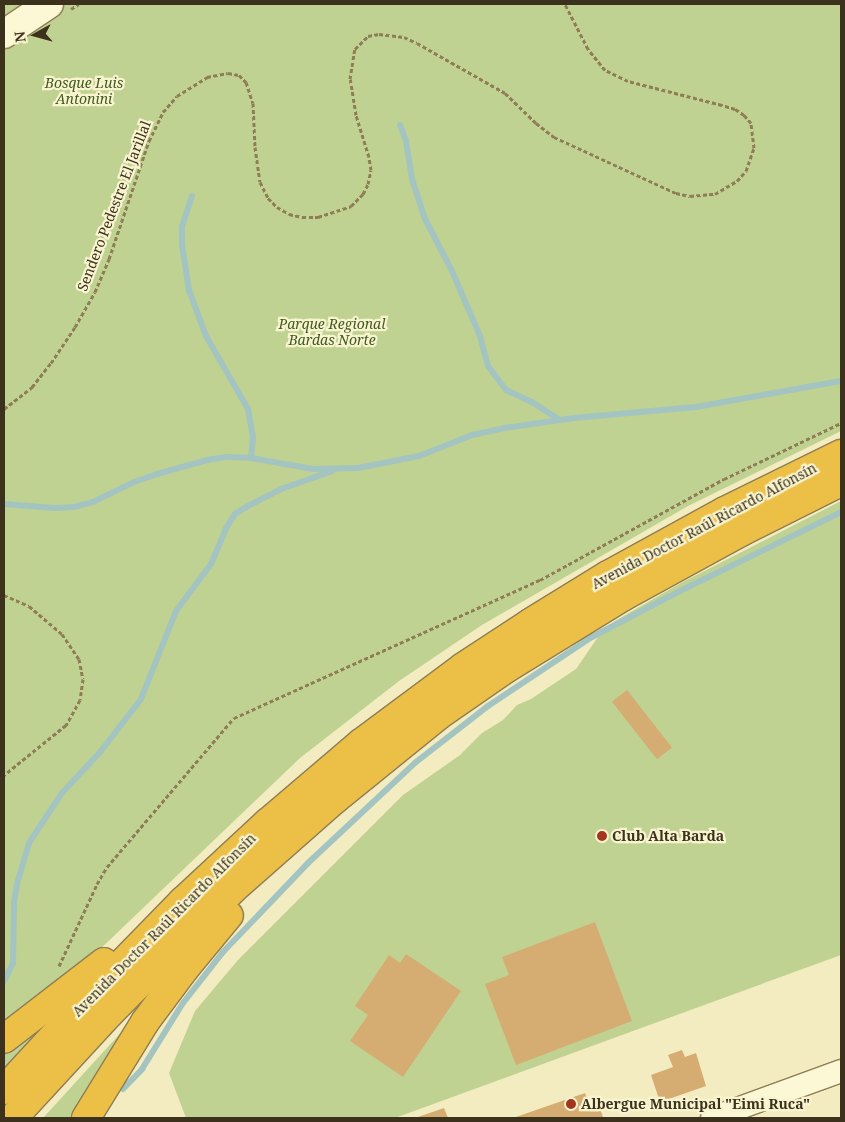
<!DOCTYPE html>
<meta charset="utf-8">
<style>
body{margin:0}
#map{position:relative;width:845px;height:1122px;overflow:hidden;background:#f3ecc0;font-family:"Noto Serif",serif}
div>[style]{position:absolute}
.green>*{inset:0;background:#c0d292}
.stream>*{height:6px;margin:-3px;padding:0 3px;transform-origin:3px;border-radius:3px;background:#a3c4c0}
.building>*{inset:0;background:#d5ac71;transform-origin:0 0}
.path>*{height:3px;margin-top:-1.5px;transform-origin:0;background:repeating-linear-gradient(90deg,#8e7d55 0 4px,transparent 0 6.5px)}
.roads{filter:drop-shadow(1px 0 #8e7d55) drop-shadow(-1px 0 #8e7d55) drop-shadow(0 1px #8e7d55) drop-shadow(0 -1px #8e7d55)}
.street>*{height:22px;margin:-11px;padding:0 11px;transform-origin:11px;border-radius:11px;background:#fcf7d4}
.secondary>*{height:28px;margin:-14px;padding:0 14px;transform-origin:14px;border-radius:14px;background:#fcf7d4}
.highway>*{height:28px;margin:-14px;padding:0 14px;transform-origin:14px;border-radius:14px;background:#ecbf46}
.dots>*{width:14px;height:14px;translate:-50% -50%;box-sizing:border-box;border:2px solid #f9f4d0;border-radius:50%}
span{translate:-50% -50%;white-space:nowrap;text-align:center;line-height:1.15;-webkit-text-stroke:4.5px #f9f4d0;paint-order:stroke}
.park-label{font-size:14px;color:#425b20;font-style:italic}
.street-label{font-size:14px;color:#3c311c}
.poi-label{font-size:14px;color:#3c311c;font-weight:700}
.left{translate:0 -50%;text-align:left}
.frame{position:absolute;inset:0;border:5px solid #3c311c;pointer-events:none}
.north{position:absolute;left:10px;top:10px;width:50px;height:50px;-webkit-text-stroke:4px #f9f4d0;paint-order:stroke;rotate:263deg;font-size:14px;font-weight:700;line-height:20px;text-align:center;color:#3c311c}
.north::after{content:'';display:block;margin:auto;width:18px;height:22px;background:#3c311c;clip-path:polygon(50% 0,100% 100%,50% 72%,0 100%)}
</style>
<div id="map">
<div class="green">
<div style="clip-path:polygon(4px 4px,841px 4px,841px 431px,688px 506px,482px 625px,399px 681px,300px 758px,72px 976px,4px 1028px)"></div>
<div style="clip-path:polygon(841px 501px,841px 955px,395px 1118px,186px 1118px,169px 1073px,195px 1011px,238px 960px,403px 795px,460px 755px,482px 733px,503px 720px,517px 705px,531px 699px,576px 669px,598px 637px,615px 621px,681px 583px)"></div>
<div style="clip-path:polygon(65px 1006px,4px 1070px,4px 1048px)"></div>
<div style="clip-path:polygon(137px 1015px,80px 1118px,43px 1118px)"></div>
</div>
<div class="stream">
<div style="left:400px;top:125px;width:17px;rotate:69deg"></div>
<div style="left:406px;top:141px;width:38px;rotate:81deg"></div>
<div style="left:412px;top:179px;width:40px;rotate:72deg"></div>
<div style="left:424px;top:217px;width:61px;rotate:62.6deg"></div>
<div style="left:452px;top:271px;width:71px;rotate:66.7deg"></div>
<div style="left:480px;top:336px;width:31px;rotate:75deg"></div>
<div style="left:488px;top:366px;width:30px;rotate:53deg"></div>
<div style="left:506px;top:390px;width:29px;rotate:25deg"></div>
<div style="left:532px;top:402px;width:33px;rotate:33deg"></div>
<div style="left:192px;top:196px;width:33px;rotate:108deg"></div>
<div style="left:182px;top:227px;width:18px;rotate:90deg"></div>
<div style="left:182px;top:245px;width:46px;rotate:81.2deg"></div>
<div style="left:189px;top:290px;width:49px;rotate:69.7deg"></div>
<div style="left:206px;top:336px;width:84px;rotate:60.1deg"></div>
<div style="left:248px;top:409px;width:28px;rotate:80deg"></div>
<div style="left:253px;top:437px;width:21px;rotate:95deg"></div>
<div style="left:4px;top:504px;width:51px;rotate:4.5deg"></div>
<div style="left:55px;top:508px;width:19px;rotate:-3deg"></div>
<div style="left:74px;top:507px;width:20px;rotate:-15deg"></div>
<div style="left:93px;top:502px;width:46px;rotate:-26deg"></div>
<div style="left:134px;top:482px;width:24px;rotate:-19deg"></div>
<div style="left:157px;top:474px;width:52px;rotate:-15.6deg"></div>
<div style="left:207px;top:460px;width:20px;rotate:-9deg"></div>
<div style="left:227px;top:457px;width:24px;rotate:2deg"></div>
<div style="left:251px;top:458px;width:63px;rotate:10.1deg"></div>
<div style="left:313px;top:469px;width:45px;rotate:-1.3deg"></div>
<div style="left:358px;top:468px;width:62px;rotate:-11.1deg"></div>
<div style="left:419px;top:456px;width:57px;rotate:-21.6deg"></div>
<div style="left:472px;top:435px;width:33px;rotate:-12deg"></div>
<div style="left:504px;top:428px;width:71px;rotate:-8.1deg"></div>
<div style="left:574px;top:418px;width:122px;rotate:-5.2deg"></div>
<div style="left:696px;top:407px;width:147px;rotate:-10.2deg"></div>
<div style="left:4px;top:981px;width:20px;rotate:-63deg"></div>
<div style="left:13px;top:963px;width:60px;rotate:-89deg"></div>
<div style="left:14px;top:903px;width:19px;rotate:-81deg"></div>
<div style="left:17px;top:884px;width:43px;rotate:-73.7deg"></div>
<div style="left:29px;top:843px;width:60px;rotate:-56.6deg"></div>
<div style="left:62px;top:793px;width:57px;rotate:-47.1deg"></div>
<div style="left:101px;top:751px;width:66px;rotate:-52.4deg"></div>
<div style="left:141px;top:699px;width:95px;rotate:-68.3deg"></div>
<div style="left:176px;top:611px;width:59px;rotate:-53.3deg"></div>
<div style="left:211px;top:564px;width:39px;rotate:-67deg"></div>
<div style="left:226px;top:528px;width:17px;rotate:-57deg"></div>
<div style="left:235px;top:514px;width:13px;rotate:-32deg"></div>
<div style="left:246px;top:507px;width:39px;rotate:-27deg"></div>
<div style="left:281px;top:489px;width:54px;rotate:-19.4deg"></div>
<div style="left:123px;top:1089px;width:28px;rotate:-46deg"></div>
<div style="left:142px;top:1069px;width:78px;rotate:-58.2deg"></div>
<div style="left:183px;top:1003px;width:65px;rotate:-51.9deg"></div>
<div style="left:223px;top:952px;width:123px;rotate:-46.3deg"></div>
<div style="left:308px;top:863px;width:148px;rotate:-43.1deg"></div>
<div style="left:416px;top:762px;width:91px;rotate:-37.9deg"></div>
<div style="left:488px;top:706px;width:125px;rotate:-33.6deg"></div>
<div style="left:592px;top:637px;width:99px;rotate:-27.6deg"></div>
<div style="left:680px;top:591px;width:179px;rotate:-26.1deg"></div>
</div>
<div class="building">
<div style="left:627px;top:690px;width:73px;height:19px;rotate:52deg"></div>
<div style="clip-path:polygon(595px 922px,632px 1021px,516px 1065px,485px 984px,509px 975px,502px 957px)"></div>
<div style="clip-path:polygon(406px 954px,461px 991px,403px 1077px,350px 1041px,368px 1015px,355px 1006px,389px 955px,400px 963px)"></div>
<div style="clip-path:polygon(682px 1050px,685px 1057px,696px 1053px,706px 1086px,660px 1102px,651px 1075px,673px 1067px,668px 1055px)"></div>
<div style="clip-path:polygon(585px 1093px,590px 1106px,598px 1103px,603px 1117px,513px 1118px)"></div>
<div style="clip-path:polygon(444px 1108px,448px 1118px,415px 1118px)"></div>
</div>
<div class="path">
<div style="left:71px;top:9px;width:9px;rotate:-32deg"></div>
<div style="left:4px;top:409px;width:36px;rotate:-38deg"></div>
<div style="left:32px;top:387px;width:31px;rotate:-52deg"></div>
<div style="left:51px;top:363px;width:43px;rotate:-56.3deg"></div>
<div style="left:75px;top:327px;width:40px;rotate:-60.3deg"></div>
<div style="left:95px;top:292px;width:36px;rotate:-67deg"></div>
<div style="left:109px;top:259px;width:125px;rotate:-71.3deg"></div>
<div style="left:149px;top:141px;width:32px;rotate:-64deg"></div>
<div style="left:163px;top:112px;width:21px;rotate:-49deg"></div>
<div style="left:177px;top:96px;width:36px;rotate:-32deg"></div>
<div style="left:207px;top:77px;width:21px;rotate:-11deg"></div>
<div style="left:228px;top:73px;width:11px;rotate:10deg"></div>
<div style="left:239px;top:75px;width:10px;rotate:45deg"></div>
<div style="left:246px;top:82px;width:22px;rotate:72deg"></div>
<div style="left:253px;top:103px;width:44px;rotate:87.4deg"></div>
<div style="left:255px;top:147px;width:35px;rotate:82deg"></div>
<div style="left:260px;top:182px;width:18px;rotate:63deg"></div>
<div style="left:268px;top:198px;width:13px;rotate:45deg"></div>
<div style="left:277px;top:207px;width:14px;rotate:30deg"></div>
<div style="left:289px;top:214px;width:13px;rotate:13deg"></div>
<div style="left:302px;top:217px;width:16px"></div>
<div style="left:318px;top:217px;width:35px;rotate:-18deg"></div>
<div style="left:351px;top:206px;width:17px;rotate:-45deg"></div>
<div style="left:363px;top:194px;width:11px;rotate:-63deg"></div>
<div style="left:368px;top:184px;width:14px;rotate:-78deg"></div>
<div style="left:371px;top:170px;width:13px;rotate:-99deg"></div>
<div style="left:369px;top:157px;width:44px;rotate:-107.2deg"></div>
<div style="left:356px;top:115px;width:36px;rotate:-99deg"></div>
<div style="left:350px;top:79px;width:30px;rotate:-81deg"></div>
<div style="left:355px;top:49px;width:18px;rotate:-45deg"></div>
<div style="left:368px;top:36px;width:11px;rotate:-10deg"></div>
<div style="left:379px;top:34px;width:25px;rotate:7deg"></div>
<div style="left:404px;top:37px;width:14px;rotate:25deg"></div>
<div style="left:417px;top:43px;width:101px;rotate:29.6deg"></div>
<div style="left:505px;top:93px;width:43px;rotate:44.1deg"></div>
<div style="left:536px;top:123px;width:23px;rotate:38deg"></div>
<div style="left:554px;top:137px;width:134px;rotate:24.7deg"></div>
<div style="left:676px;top:193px;width:14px;rotate:12deg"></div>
<div style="left:690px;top:196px;width:25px;rotate:-5deg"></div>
<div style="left:715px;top:194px;width:26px;rotate:-31deg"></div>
<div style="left:737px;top:181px;width:13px;rotate:-48deg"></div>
<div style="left:746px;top:171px;width:24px;rotate:-71deg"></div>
<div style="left:754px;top:148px;width:25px;rotate:-97deg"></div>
<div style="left:751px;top:123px;width:11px;rotate:-131deg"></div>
<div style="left:744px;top:115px;width:11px;rotate:-146deg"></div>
<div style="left:735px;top:109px;width:14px;rotate:-163deg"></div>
<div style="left:722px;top:105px;width:97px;rotate:-165.7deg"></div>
<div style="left:628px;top:81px;width:25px;rotate:-154deg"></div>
<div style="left:605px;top:70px;width:27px;rotate:-129deg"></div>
<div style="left:588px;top:49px;width:51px;rotate:-117.1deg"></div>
<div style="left:4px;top:595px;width:27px;rotate:24deg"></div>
<div style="left:29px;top:606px;width:43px;rotate:40.3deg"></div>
<div style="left:62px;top:634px;width:30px;rotate:56deg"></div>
<div style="left:79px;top:659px;width:20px;rotate:79deg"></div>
<div style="left:83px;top:679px;width:21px;rotate:98deg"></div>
<div style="left:80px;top:700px;width:29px;rotate:119deg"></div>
<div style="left:66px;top:725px;width:80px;rotate:141.1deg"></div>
<div style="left:59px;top:966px;width:90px;rotate:-65.1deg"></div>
<div style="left:97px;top:884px;width:20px;rotate:-60deg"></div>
<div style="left:107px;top:867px;width:196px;rotate:-49.6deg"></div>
<div style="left:234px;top:718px;width:336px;rotate:-24.3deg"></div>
<div style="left:540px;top:580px;width:210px;rotate:-28.8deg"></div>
<div style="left:724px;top:479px;width:130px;rotate:-25.6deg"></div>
</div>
<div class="roads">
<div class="street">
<div style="left:712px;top:1118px;width:137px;rotate:-20deg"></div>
</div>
<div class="secondary">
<div style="left:4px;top:34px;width:54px;rotate:-33.7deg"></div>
</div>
<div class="highway">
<div style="left:4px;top:1039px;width:126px;rotate:-37.6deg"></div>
<div style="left:4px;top:1090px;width:140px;rotate:-47.3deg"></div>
<div style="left:99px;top:987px;width:120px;rotate:-45.7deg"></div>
<div style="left:183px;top:901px;width:115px;rotate:-42.9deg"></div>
<div style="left:267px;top:823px;width:123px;rotate:-40.4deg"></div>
<div style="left:361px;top:743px;width:127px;rotate:-36.7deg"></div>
<div style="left:463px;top:667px;width:80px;rotate:-33.3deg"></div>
<div style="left:530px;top:623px;width:92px;rotate:-31.6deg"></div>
<div style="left:608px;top:575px;width:133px;rotate:-28.7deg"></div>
<div style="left:725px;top:511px;width:129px;rotate:-26.2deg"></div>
<div style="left:13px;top:1118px;width:142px;rotate:-47.3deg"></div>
<div style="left:109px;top:1014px;width:175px;rotate:-45.2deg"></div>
<div style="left:232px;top:890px;width:136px;rotate:-41.4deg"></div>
<div style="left:334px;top:800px;width:135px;rotate:-39deg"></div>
<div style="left:439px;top:715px;width:83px;rotate:-34.7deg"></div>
<div style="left:507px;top:668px;width:137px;rotate:-31.6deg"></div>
<div style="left:624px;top:596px;width:133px;rotate:-28.7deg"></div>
<div style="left:741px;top:532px;width:112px;rotate:-26.6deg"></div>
<div style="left:86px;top:1118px;width:113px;rotate:-58.4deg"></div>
<div style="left:145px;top:1022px;width:69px;rotate:-53.3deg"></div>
<div style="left:186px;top:967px;width:67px;rotate:-50.4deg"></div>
</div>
</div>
<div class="dots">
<div style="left:602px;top:836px;background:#a4341e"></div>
<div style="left:571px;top:1104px;background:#a4341e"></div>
</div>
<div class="park-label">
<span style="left:84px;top:91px">Bosque Luis<br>Antonini</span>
<span style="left:332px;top:332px">Parque Regional<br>Bardas Norte</span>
</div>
<div class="street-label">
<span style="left:114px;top:206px;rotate:-69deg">Sendero Pedestre El Jarillal</span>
<span style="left:704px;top:526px;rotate:-28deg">Avenida Doctor Raúl Ricardo Alfonsín</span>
<span style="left:164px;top:925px;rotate:-45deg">Avenida Doctor Raúl Ricardo Alfonsín</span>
</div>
<div class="poi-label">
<span class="left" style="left:612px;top:836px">Club Alta Barda</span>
<span class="left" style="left:581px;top:1104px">Albergue Municipal "Eimi Ruca"</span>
</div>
<div class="frame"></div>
<div class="north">N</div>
</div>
